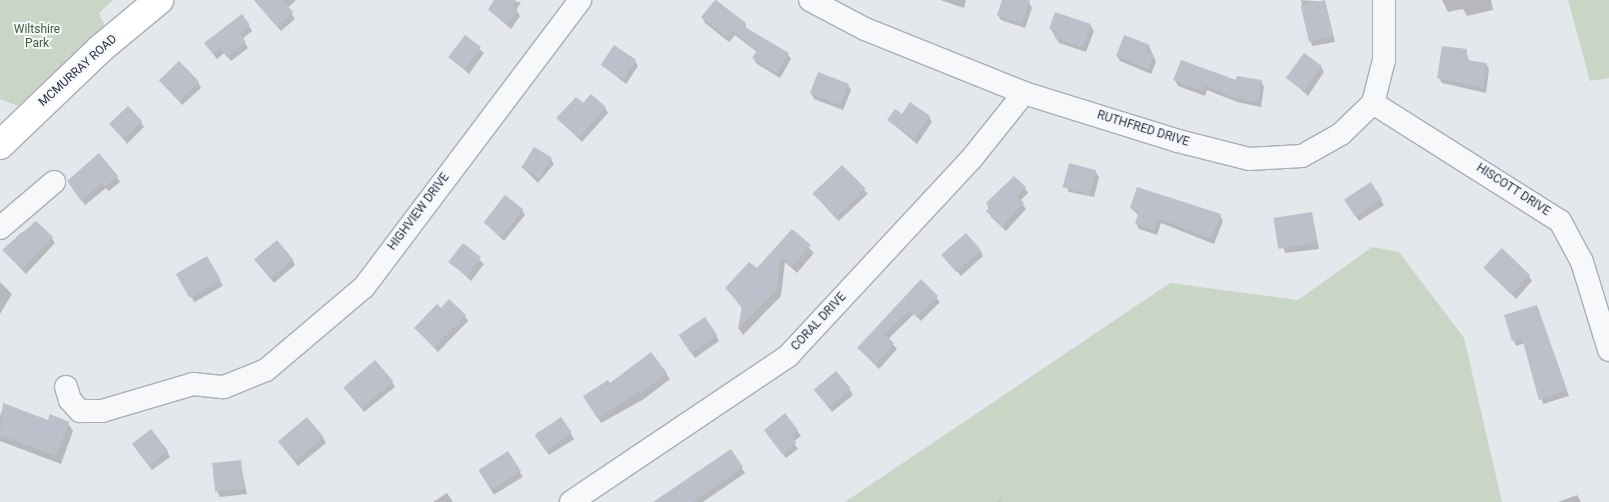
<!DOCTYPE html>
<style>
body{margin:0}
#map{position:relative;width:1609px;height:502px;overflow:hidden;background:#e4e7ec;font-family:Roboto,sans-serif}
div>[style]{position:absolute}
.green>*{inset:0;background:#c9d6c5}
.shadow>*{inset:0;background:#0003;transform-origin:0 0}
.building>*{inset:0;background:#bbc0ca;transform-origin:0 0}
.path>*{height:3px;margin-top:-1.5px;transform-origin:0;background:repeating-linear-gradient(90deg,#c2c5cb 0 4px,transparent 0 8px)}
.roads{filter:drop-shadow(1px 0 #a9aeb7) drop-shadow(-1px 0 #a9aeb7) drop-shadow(0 1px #a9aeb7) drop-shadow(0 -1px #a9aeb7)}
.minor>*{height:22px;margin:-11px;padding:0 11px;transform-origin:11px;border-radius:11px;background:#f7f8fa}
.major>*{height:28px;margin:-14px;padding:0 14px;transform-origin:14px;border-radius:14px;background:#fff}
span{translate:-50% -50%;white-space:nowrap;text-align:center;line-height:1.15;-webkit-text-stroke:4px #f4f6f9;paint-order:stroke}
.park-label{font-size:12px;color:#3f6138}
.street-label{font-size:12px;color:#2b3445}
</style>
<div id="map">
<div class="green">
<div style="clip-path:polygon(0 0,113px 0,99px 13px,105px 26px,18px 106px,0 99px)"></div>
<div style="clip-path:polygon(1568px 0,1609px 0,1609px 78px,1590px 81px)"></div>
<div style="clip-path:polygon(1372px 247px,1399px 252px,1464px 338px,1502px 502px,845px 502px,1170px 283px,1298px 300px)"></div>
</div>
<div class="shadow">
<div style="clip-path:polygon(254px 0,296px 0,288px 8px,295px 19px,281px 31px)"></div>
<div style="clip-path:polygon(496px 0,521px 2px,516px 10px,520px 16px,511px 29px,489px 10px)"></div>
<div style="clip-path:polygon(716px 0,745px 23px,747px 30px,788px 54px,791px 59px,780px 78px,757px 64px,753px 58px,757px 52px,735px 35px,729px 42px,705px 23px,702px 17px)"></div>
<div style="clip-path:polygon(940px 0,966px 0,964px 8px)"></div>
<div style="clip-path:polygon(1003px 0,1029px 2px,1032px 8px,1025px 28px,1001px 20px,998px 15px)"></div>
<div style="clip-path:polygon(1301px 0,1325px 2px,1335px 42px,1312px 46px)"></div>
<div style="clip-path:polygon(1442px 0,1491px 0,1493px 10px,1467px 16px,1463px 9px,1448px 12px)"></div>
<div style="clip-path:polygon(1090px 25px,1094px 31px,1086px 52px,1059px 43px,1051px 29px)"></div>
<div style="clip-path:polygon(249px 26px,252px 31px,242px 39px,248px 48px,231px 61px,224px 53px,217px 59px,209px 49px)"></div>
<div style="clip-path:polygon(465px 37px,484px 53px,469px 74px,451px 58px)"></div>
<div style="clip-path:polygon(1149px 46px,1156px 62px,1151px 74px,1120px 61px,1117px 56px)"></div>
<div style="clip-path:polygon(1466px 50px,1469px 62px,1486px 64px,1489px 69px,1486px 93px,1442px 83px,1439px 78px)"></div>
<div style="clip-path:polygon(635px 61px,638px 66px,626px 84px,602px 65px)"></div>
<div style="clip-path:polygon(1321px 67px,1324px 72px,1308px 96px,1288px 78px)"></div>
<div style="clip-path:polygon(1175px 80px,1261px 81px,1264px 87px,1261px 107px,1237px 102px,1207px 90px,1205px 96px,1178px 86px)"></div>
<div style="clip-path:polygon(161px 81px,198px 82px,201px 88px,182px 105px)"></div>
<div style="clip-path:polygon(848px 85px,851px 90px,843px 110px,814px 99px,811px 93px)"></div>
<div style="clip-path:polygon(583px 105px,605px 108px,608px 113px,582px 142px,557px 118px)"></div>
<div style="clip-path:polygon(902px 115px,929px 117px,932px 122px,917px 144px,888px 120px)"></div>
<div style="clip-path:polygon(141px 122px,144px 127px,127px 144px,111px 124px)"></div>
<div style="clip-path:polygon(551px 159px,554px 164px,538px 183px,521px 166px)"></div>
<div style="left:842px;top:166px;width:38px;height:40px;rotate:47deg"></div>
<div style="clip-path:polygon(1095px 171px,1099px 177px,1094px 197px,1069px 192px,1066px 186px)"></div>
<div style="clip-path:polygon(117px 177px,120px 182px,109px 191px,106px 188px,85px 205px,72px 186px)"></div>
<div style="clip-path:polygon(1371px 184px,1384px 205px,1359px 221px,1349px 206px)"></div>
<div style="clip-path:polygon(1025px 188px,1028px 193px,1020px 201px,1026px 209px,1006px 231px,991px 217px,987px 203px)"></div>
<div style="clip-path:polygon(1131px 208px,1220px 215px,1223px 221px,1214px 244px,1161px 223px,1157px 235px,1139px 229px,1136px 223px,1139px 216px)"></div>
<div style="clip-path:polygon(522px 210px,525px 215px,504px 241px,484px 222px)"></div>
<div style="clip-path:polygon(1312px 214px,1319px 249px,1285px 253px,1276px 220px)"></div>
<div style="clip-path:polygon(792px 230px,814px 253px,797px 273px,785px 262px,781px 296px,743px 335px,739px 329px,743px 309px,726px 288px,757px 270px)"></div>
<div style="clip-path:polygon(22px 232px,52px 238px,55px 243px,26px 274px,3px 250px)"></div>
<div style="clip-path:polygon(463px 245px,484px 264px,471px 281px,451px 262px)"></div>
<div style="clip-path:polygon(980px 250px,983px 256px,961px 276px,944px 255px)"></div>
<div style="left:207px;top:258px;width:32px;height:33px;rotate:60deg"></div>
<div style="clip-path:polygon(292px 259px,295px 265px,274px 283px,256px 260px)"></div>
<div style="clip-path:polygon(1485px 267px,1529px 276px,1532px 281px,1516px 299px)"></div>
<div style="clip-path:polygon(921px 281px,940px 302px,921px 321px,914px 314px,888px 339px,897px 349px,879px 369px,858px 348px)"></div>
<div style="clip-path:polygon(0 282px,12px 294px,0 314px)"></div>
<div style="clip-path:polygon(1536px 306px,1569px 396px,1543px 404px,1525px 343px,1516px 346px,1505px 316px)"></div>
<div style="clip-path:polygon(465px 316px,468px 321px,438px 352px,415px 328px)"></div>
<div style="clip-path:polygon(716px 335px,719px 341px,695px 358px,684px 342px)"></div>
<div style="clip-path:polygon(651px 353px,670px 379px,644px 399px,601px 423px,585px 396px,610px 385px)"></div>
<div style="clip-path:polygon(392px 382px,395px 387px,364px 412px,348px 392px)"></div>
<div style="clip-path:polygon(850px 390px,853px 395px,832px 412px,818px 394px)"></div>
<div style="clip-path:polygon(4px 405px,48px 421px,68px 423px,73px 431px,61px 464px,0 441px,0 416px)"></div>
<div style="clip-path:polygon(785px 415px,801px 436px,793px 442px,798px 449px,786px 458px,768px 435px)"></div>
<div style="left:561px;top:418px;width:25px;height:30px;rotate:58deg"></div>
<div style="clip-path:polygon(323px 438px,326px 443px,298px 466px,279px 442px)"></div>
<div style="clip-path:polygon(136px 449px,167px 451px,170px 457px,152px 470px)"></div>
<div style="clip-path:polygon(731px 451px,745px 473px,703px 502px,661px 502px)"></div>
<div style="left:508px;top:453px;width:28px;height:34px;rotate:58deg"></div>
<div style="clip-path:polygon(240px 461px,247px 494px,220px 497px,217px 491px)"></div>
<div style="clip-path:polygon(447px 493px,453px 502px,433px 502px)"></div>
<div style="clip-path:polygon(1577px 495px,1581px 502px,1558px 502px)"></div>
</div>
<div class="building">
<div style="clip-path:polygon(254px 0,282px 0,293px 12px,277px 27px)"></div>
<div style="clip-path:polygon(494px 0,516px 0,512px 6px,518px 10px,508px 24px,488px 10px)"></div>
<div style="clip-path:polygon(715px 0,746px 23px,743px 26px,789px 53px,777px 73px,752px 58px,757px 50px,731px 30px,726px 37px,701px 17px)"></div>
<div style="clip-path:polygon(1002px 0,1030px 0,1022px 24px,997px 15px)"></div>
<div style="left:1325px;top:0;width:37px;height:25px;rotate:77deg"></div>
<div style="clip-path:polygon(1055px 12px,1091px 24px,1083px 47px,1055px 38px,1057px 31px,1049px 29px)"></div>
<div style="clip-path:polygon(242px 14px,250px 25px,239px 33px,246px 42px,227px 57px,220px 48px,213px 54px,204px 43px)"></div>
<div style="left:465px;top:35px;width:20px;height:28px;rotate:37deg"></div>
<div style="clip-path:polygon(1124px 35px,1150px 45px,1146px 53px,1154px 55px,1148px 69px,1116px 56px)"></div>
<div style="left:614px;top:45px;width:27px;height:24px;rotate:34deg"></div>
<div style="clip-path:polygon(1442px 46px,1467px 49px,1466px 60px,1487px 63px,1483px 88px,1437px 78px)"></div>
<div style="left:1304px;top:53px;width:22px;height:31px;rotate:36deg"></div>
<div style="clip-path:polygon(1181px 60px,1236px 80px,1237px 76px,1262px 80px,1258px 102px,1233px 97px,1204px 85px,1202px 91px,1173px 80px)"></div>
<div style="left:179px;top:61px;width:29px;height:28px;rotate:46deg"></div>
<div style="left:818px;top:72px;width:33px;height:23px;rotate:21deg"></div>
<div style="clip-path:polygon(591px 94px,606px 107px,579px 138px,556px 118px,576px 97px,583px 103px)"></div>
<div style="clip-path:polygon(910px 102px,930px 116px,914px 139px,887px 120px,895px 109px,902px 114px)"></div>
<div style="left:128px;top:106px;width:21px;height:26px;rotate:47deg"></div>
<div style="left:534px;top:147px;width:21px;height:24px;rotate:31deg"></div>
<div style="clip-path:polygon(99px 153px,118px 176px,105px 187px,102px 183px,81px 201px,67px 181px)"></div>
<div style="left:1069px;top:163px;width:28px;height:25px;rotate:15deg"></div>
<div style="left:842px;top:165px;width:33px;height:41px;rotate:45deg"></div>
<div style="clip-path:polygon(1014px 176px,1026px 187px,1017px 196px,1024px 203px,1002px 226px,986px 211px,990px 207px,986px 203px)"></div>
<div style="left:1371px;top:182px;width:20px;height:32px;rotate:57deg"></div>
<div style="clip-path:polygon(1137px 187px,1221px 214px,1211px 239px,1158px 218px,1154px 230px,1135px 223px,1139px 212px,1130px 208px)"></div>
<div style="left:505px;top:195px;width:23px;height:35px;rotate:38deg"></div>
<div style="left:1312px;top:212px;width:31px;height:39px;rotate:81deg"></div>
<div style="clip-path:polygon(36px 221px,53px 237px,22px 269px,2px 250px)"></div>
<div style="clip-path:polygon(792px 229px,811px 245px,792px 266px,781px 257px,777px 289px,738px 329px,742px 306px,725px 288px,749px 262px,757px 268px)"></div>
<div style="left:966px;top:233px;width:23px;height:33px;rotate:49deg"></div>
<div style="left:277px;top:240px;width:25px;height:30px;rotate:50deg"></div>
<div style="left:463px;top:243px;width:23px;height:24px;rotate:38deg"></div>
<div style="left:1502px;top:248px;width:39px;height:27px;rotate:44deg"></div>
<div style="left:207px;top:256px;width:28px;height:36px;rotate:60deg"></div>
<div style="clip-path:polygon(921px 279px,938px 296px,917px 317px,910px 310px,884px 334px,894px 343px,876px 364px,857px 348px)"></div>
<div style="clip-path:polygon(449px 299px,466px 315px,434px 347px,414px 328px,437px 304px,441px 308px)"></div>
<div style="clip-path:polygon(1537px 305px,1567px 390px,1539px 400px,1522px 338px,1512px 341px,1504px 315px)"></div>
<div style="left:705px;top:317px;width:22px;height:32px;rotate:56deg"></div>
<div style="clip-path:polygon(651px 352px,667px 373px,640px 394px,639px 392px,597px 418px,583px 396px,608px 380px,610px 383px)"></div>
<div style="left:375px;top:360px;width:28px;height:42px;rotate:49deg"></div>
<div style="left:836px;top:371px;width:23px;height:29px;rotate:50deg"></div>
<div style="clip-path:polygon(3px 403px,48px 420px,50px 414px,69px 422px,56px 456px,0 435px)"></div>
<div style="clip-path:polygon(785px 413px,798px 430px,791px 436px,796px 443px,782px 454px,764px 430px)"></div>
<div style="left:307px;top:417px;width:26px;height:38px;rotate:50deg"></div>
<div style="left:561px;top:417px;width:19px;height:32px;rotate:55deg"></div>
<div style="left:151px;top:429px;width:28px;height:24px;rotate:52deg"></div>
<div style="clip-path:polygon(731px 449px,743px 467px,693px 502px,653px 502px)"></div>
<div style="left:508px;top:451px;width:24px;height:35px;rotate:57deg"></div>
<div style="left:241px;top:460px;width:29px;height:29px;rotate:84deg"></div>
</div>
<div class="path">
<div style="left:999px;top:498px;width:4px;rotate:76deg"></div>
</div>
<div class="roads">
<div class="minor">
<div style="left:810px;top:0;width:62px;rotate:27.8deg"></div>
<div style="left:865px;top:29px;width:171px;rotate:21.9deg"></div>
<div style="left:1024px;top:93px;width:161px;rotate:17.3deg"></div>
<div style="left:1178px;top:141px;width:73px;rotate:14.2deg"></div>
<div style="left:1249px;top:159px;width:53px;rotate:-3.2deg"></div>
<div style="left:1302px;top:156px;width:45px;rotate:-29.4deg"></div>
<div style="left:1341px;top:134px;width:45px;rotate:-44.1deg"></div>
<div style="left:1373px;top:103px;width:44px;rotate:-75.7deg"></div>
<div style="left:1384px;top:60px;width:60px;rotate:-90deg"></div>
<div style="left:1373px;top:103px;width:221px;rotate:32.3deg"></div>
<div style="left:1560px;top:221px;width:47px;rotate:61.8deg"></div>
<div style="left:1582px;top:262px;width:92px;rotate:72.9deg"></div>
<div style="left:0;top:228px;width:71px;rotate:-40.4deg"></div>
<div style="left:66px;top:387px;width:14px;rotate:73deg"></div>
<div style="left:70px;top:400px;width:15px;rotate:48deg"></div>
<div style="left:80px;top:411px;width:22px"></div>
<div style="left:102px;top:411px;width:95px;rotate:-16.5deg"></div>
<div style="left:193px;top:384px;width:31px;rotate:6deg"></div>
<div style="left:224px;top:387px;width:45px;rotate:-22deg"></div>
<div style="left:266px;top:370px;width:128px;rotate:-40.3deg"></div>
<div style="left:364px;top:287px;width:359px;rotate:-53deg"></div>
<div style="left:571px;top:502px;width:262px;rotate:-33.9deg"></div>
<div style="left:788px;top:356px;width:270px;rotate:-47.1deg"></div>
<div style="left:972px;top:158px;width:83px;rotate:-51.3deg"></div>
</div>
<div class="major">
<div style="left:0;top:145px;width:139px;rotate:-43.8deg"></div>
<div style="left:100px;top:49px;width:77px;rotate:-39.7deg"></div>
</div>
</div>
<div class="park-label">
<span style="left:37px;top:37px">Wiltshire<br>Park</span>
</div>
<div class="street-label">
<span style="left:78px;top:71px;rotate:-42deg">MCMURRAY ROAD</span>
<span style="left:1143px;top:129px;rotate:17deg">RUTHFRED DRIVE</span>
<span style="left:1513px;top:190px;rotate:33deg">HISCOTT DRIVE</span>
<span style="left:419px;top:212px;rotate:-53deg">HIGHVIEW DRIVE</span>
<span style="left:819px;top:322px;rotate:-47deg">CORAL DRIVE</span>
</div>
</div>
